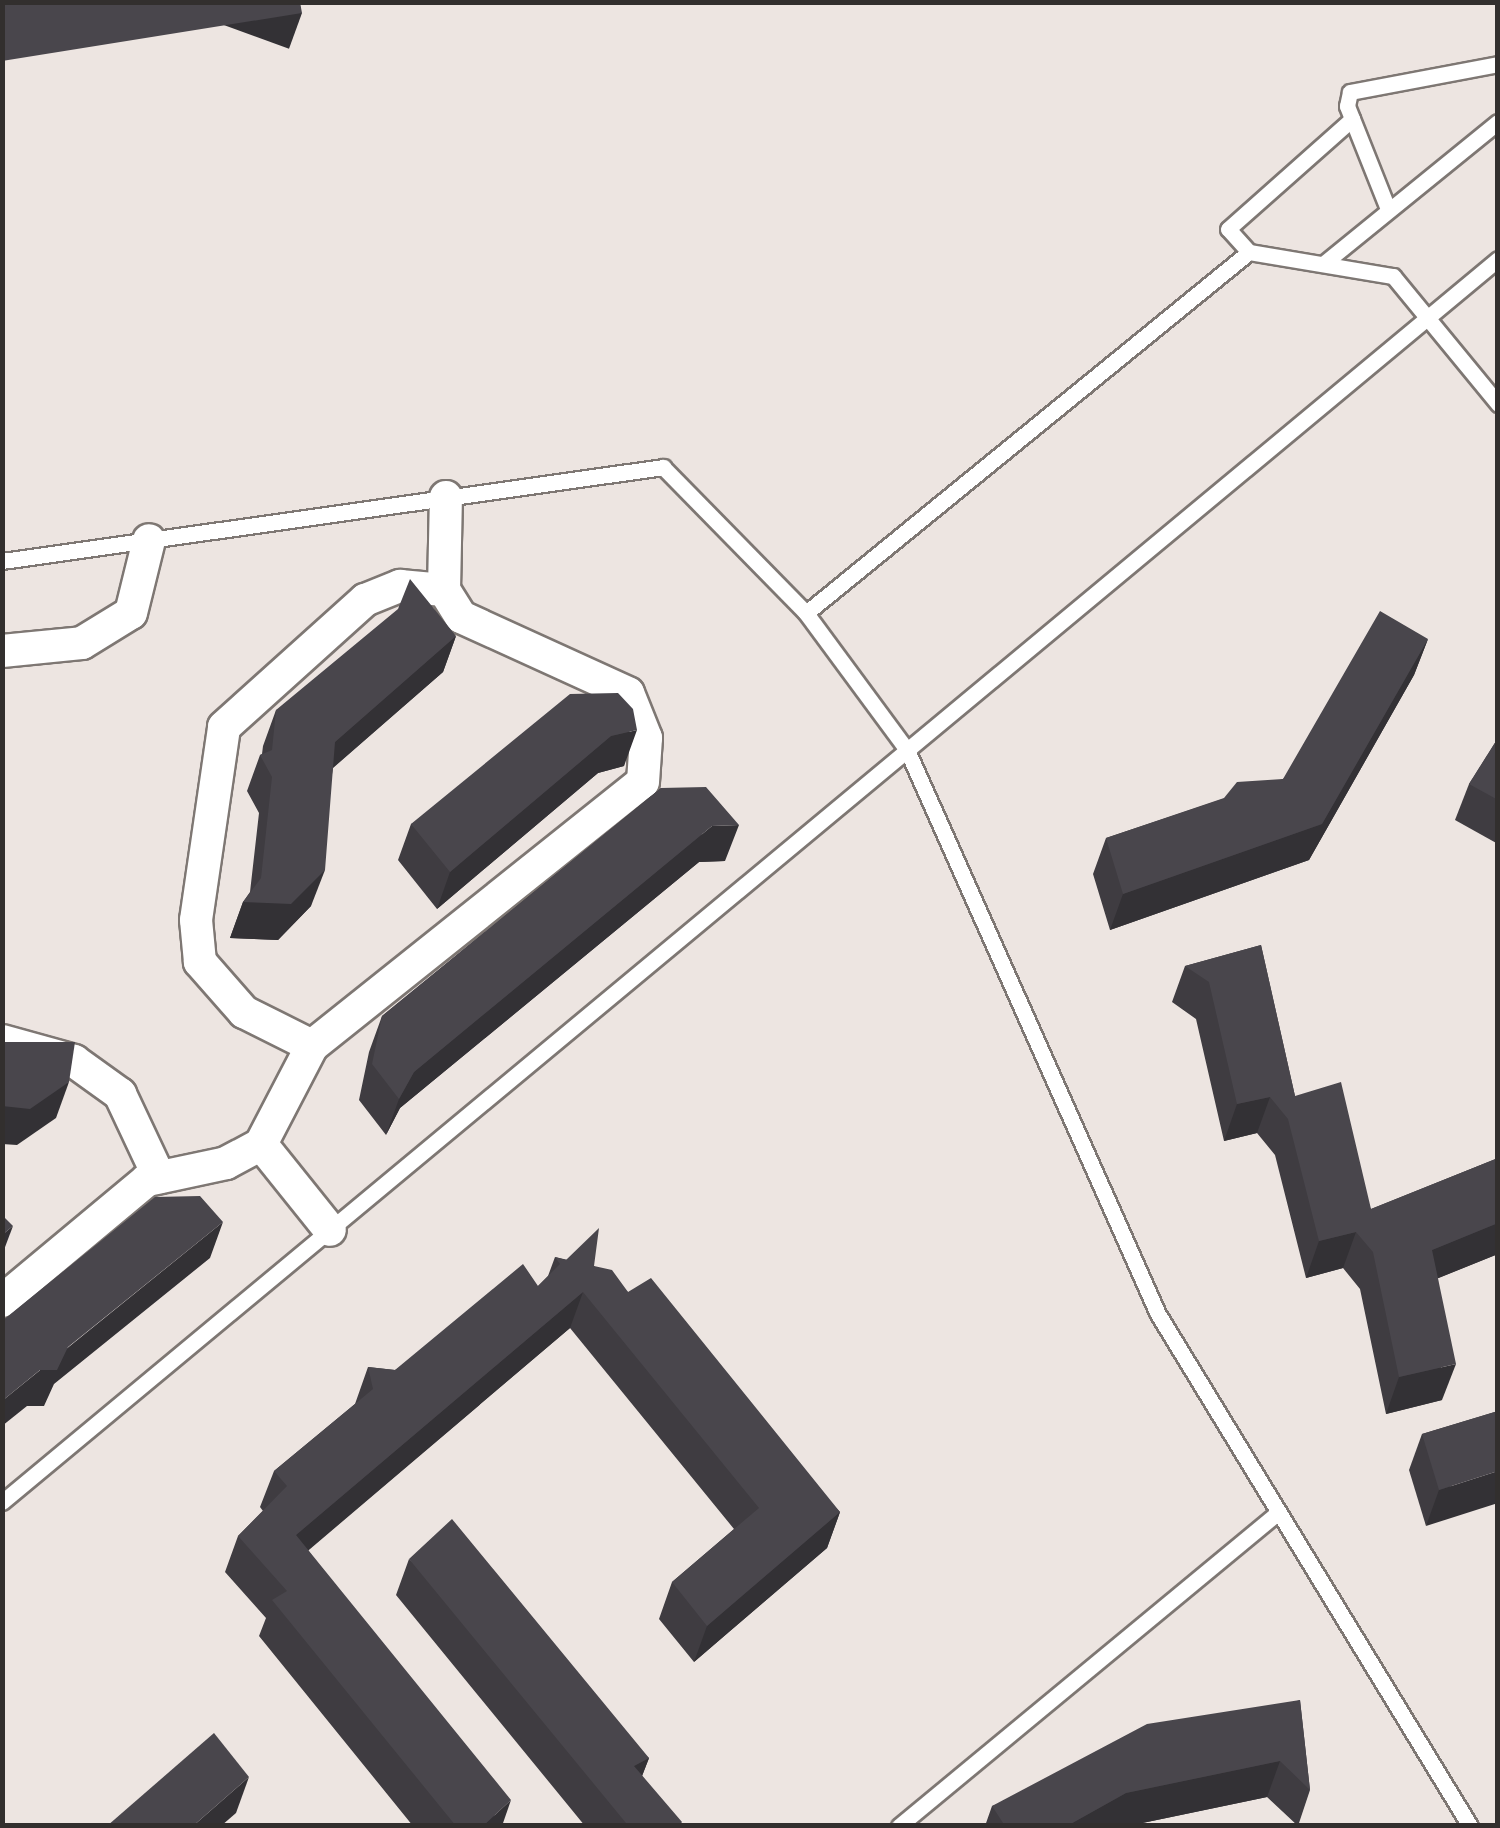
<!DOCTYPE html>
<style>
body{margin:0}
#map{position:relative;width:1500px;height:1828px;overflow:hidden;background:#ede5e1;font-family:Barlow,sans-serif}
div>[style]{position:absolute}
.roads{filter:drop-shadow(2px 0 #7e7773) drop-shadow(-2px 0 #7e7773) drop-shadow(0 2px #7e7773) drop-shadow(0 -2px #7e7773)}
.lane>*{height:15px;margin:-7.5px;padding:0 7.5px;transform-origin:7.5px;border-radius:7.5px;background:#fff}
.street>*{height:32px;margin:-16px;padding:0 16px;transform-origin:16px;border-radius:16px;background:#fff}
.wall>*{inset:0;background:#3f3c41}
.shaded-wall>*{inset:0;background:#333135;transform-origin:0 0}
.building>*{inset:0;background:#49464c}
span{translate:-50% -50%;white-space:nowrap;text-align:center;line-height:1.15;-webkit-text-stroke:10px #ede5e1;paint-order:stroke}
.frame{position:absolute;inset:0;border:5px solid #322f2e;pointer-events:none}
</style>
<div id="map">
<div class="roads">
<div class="lane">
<div style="left:1388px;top:209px;width:111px;rotate:-111.7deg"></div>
<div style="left:1347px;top:106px;width:14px;rotate:-78deg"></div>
<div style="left:1350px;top:92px;width:151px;rotate:-10.7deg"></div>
<div style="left:1249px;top:252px;width:31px;rotate:-132deg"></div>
<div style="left:1228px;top:229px;width:166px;rotate:-41.6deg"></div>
<div style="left:1323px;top:264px;width:225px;rotate:-39.1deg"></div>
<div style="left:2px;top:561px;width:668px;rotate:-8.09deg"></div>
<div style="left:663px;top:467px;width:204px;rotate:45.6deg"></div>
<div style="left:806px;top:613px;width:170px;rotate:53.6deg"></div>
<div style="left:907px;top:750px;width:617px;rotate:66.01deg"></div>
<div style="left:1158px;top:1314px;width:600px;rotate:58.64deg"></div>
<div style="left:806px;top:613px;width:571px;rotate:-39.18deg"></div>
<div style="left:1249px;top:252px;width:146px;rotate:9.5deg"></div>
<div style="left:1393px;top:276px;width:166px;rotate:50.6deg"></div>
<div style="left:2px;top:1502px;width:1945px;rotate:-39.72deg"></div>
<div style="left:899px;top:1826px;width:487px;rotate:-39.6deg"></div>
</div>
<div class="street">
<div style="left:2px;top:651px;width:80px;rotate:-5.7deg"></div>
<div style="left:82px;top:643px;width:57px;rotate:-31.5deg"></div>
<div style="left:131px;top:613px;width:75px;rotate:-76.1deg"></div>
<div style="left:2px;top:1041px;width:75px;rotate:15.5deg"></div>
<div style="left:74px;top:1061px;width:57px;rotate:35.7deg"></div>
<div style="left:120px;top:1094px;width:92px;rotate:64.8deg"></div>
<div style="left:312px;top:1046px;width:76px;rotate:-153.4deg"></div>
<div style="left:244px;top:1012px;width:67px;rotate:-131.3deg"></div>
<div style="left:200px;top:962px;width:42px;rotate:-95.4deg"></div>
<div style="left:196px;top:920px;width:195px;rotate:-81.7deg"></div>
<div style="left:224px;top:727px;width:190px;rotate:-42deg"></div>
<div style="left:365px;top:600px;width:38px;rotate:-22deg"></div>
<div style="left:400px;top:586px;width:44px;rotate:5.2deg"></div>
<div style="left:261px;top:1144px;width:110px;rotate:51.3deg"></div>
<div style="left:2px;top:1301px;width:189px;rotate:-39.8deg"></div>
<div style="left:147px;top:1180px;width:81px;rotate:-12.1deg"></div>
<div style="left:226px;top:1163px;width:40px;rotate:-28deg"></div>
<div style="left:261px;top:1144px;width:110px;rotate:-62.5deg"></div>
<div style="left:312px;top:1046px;width:423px;rotate:-38.6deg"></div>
<div style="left:643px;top:782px;width:44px;rotate:-86.1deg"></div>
<div style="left:646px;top:738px;width:48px;rotate:-111.8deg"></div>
<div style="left:628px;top:693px;width:183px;rotate:-155.5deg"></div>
<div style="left:461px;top:617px;width:32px;rotate:-122deg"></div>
<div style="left:444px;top:590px;width:93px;rotate:-88.8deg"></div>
</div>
</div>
<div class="wall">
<div style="clip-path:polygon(456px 636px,443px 672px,333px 768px,311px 906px,278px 940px,230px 938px,243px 902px,250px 892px,259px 813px,247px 791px,260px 755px,262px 754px,263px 746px,276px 710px)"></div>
<div style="clip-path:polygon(1428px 639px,1414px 675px,1309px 860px,1110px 930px,1093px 874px,1106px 838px,1283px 779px)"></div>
<div style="clip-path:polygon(633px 709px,624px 766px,598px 773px,437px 909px,398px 860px,411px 824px)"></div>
<div style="clip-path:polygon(1498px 738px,1498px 844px,1455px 820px,1469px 784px)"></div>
<div style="clip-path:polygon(661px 788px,725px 861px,699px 862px,400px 1108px,386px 1135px,359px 1100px,369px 1052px,382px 1016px)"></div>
<div style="clip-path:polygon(1261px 945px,1295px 1096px,1371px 1209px,1498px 1158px,1498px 1254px,1438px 1278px,1442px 1400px,1386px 1414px,1360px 1289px,1343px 1268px,1306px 1278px,1275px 1155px,1257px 1133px,1224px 1141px,1196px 1019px,1172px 1002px,1185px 966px)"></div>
<div style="clip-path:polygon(555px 1257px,594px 1266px,628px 1292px,840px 1512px,827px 1548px,694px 1662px,659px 1619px,672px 1582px,734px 1529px,570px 1328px,308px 1550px,502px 1826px,413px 1826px,259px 1636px,266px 1618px,225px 1572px,238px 1536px,263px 1511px,260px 1507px,274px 1471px,355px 1404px,368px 1367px,395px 1370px,538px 1286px,548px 1276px)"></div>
<div style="clip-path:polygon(1498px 1411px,1426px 1526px,1409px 1470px,1422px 1434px)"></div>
<div style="clip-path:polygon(409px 1559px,649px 1758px,642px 1776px,681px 1826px,585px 1826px,396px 1595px)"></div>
<div style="clip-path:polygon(1300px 1700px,1310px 1790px,1298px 1826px,1267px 1797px,1128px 1826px,985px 1826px,992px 1806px)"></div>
</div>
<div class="shaded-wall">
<div style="left:302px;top:13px;width:38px;height:304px;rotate:110deg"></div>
<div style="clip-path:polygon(456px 636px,443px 672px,321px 778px,335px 742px)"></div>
<div style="clip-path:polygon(1428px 639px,1414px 675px,1309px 860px,1110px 930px,1123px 894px,1322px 824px)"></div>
<div style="clip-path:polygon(637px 730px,624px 766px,598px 773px,437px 909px,450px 872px,611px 736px)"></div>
<div style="clip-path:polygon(739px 825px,725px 861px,699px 862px,400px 1108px,386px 1135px,399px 1099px,414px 1072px,712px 826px)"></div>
<div style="clip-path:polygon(325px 870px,311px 906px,278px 940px,230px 938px,243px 902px)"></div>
<div style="clip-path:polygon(69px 1082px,56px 1118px,17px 1145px,2px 1144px,2px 1106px)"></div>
<div style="clip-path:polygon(1270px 1097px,1257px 1133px,1224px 1141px,1237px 1104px)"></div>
<div style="clip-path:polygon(223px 1222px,210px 1258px,54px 1384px,44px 1406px,27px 1406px,2px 1426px,2px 1401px)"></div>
<div style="clip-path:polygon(1498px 1223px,1498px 1254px,1419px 1286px,1432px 1250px)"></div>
<div style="clip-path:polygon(13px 1226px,2px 1255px,2px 1235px)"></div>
<div style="clip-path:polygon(1356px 1232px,1343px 1268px,1306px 1278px,1319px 1241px)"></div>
<div style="clip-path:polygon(583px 1292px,570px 1328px,283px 1572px,296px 1535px)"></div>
<div style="clip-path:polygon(1456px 1364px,1442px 1400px,1386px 1414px,1399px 1377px)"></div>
<div style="clip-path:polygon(1498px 1471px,1498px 1503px,1426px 1526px,1439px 1490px)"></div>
<div style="clip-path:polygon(840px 1512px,827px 1548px,694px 1662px,707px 1626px)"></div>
<div style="clip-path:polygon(649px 1758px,635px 1794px,634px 1766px)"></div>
<div style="clip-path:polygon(1280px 1761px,1267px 1797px,1128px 1826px,1067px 1826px,1126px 1793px)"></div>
<div style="clip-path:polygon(249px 1777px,236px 1813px,221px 1826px,193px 1826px)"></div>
<div style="clip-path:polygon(511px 1800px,502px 1826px,483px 1826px)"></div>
</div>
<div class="building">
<div style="clip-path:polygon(2px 2px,300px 2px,302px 13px,2px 61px)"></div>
<div style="clip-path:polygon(410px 579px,456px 636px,335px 742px,325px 870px,291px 904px,243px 902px,261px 878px,272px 777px,260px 755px,272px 750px,276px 710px,398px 609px)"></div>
<div style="clip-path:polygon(1380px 611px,1428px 639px,1322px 824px,1123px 894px,1106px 838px,1224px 798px,1237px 782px,1283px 779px)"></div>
<div style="clip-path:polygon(618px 693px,633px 709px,637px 730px,611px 736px,450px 872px,411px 824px,570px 694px)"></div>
<div style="clip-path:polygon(1498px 738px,1498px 800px,1469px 784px)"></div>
<div style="clip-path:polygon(706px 787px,739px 825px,712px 826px,414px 1072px,399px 1099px,372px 1064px,382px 1016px,661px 788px)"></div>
<div style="clip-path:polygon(1261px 945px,1295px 1096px,1341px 1082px,1371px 1209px,1498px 1158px,1498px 1223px,1432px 1250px,1456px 1364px,1399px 1377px,1373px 1252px,1356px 1232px,1319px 1241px,1288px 1119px,1270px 1097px,1237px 1104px,1209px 982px,1185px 966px)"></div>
<div style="clip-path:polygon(2px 1042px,75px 1042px,69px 1082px,30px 1109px,2px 1106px)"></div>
<div style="clip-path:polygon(200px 1196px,223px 1222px,68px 1347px,57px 1370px,40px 1370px,2px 1401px,2px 1321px,155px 1197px)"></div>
<div style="clip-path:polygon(2px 1215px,13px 1226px,2px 1235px)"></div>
<div style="clip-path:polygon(599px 1228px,594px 1266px,612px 1270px,628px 1292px,651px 1278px,840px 1512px,707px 1626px,672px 1582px,759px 1508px,583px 1292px,296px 1535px,511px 1800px,483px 1826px,456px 1826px,272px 1600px,287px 1591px,238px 1536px,287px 1486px,274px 1471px,373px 1389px,368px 1367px,395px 1370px,523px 1264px,538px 1286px,560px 1264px,555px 1257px,566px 1260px)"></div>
<div style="clip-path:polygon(1498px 1411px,1498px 1471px,1439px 1490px,1422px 1434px)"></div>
<div style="clip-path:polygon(452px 1519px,649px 1758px,634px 1766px,682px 1822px,679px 1826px,623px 1826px,626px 1823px,409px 1559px)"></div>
<div style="clip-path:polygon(1300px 1700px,1310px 1790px,1280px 1761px,1126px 1793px,1067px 1826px,1005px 1826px,992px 1806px,1147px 1724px)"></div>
<div style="clip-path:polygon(214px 1733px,249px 1777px,193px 1826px,107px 1826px)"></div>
</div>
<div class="frame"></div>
</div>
